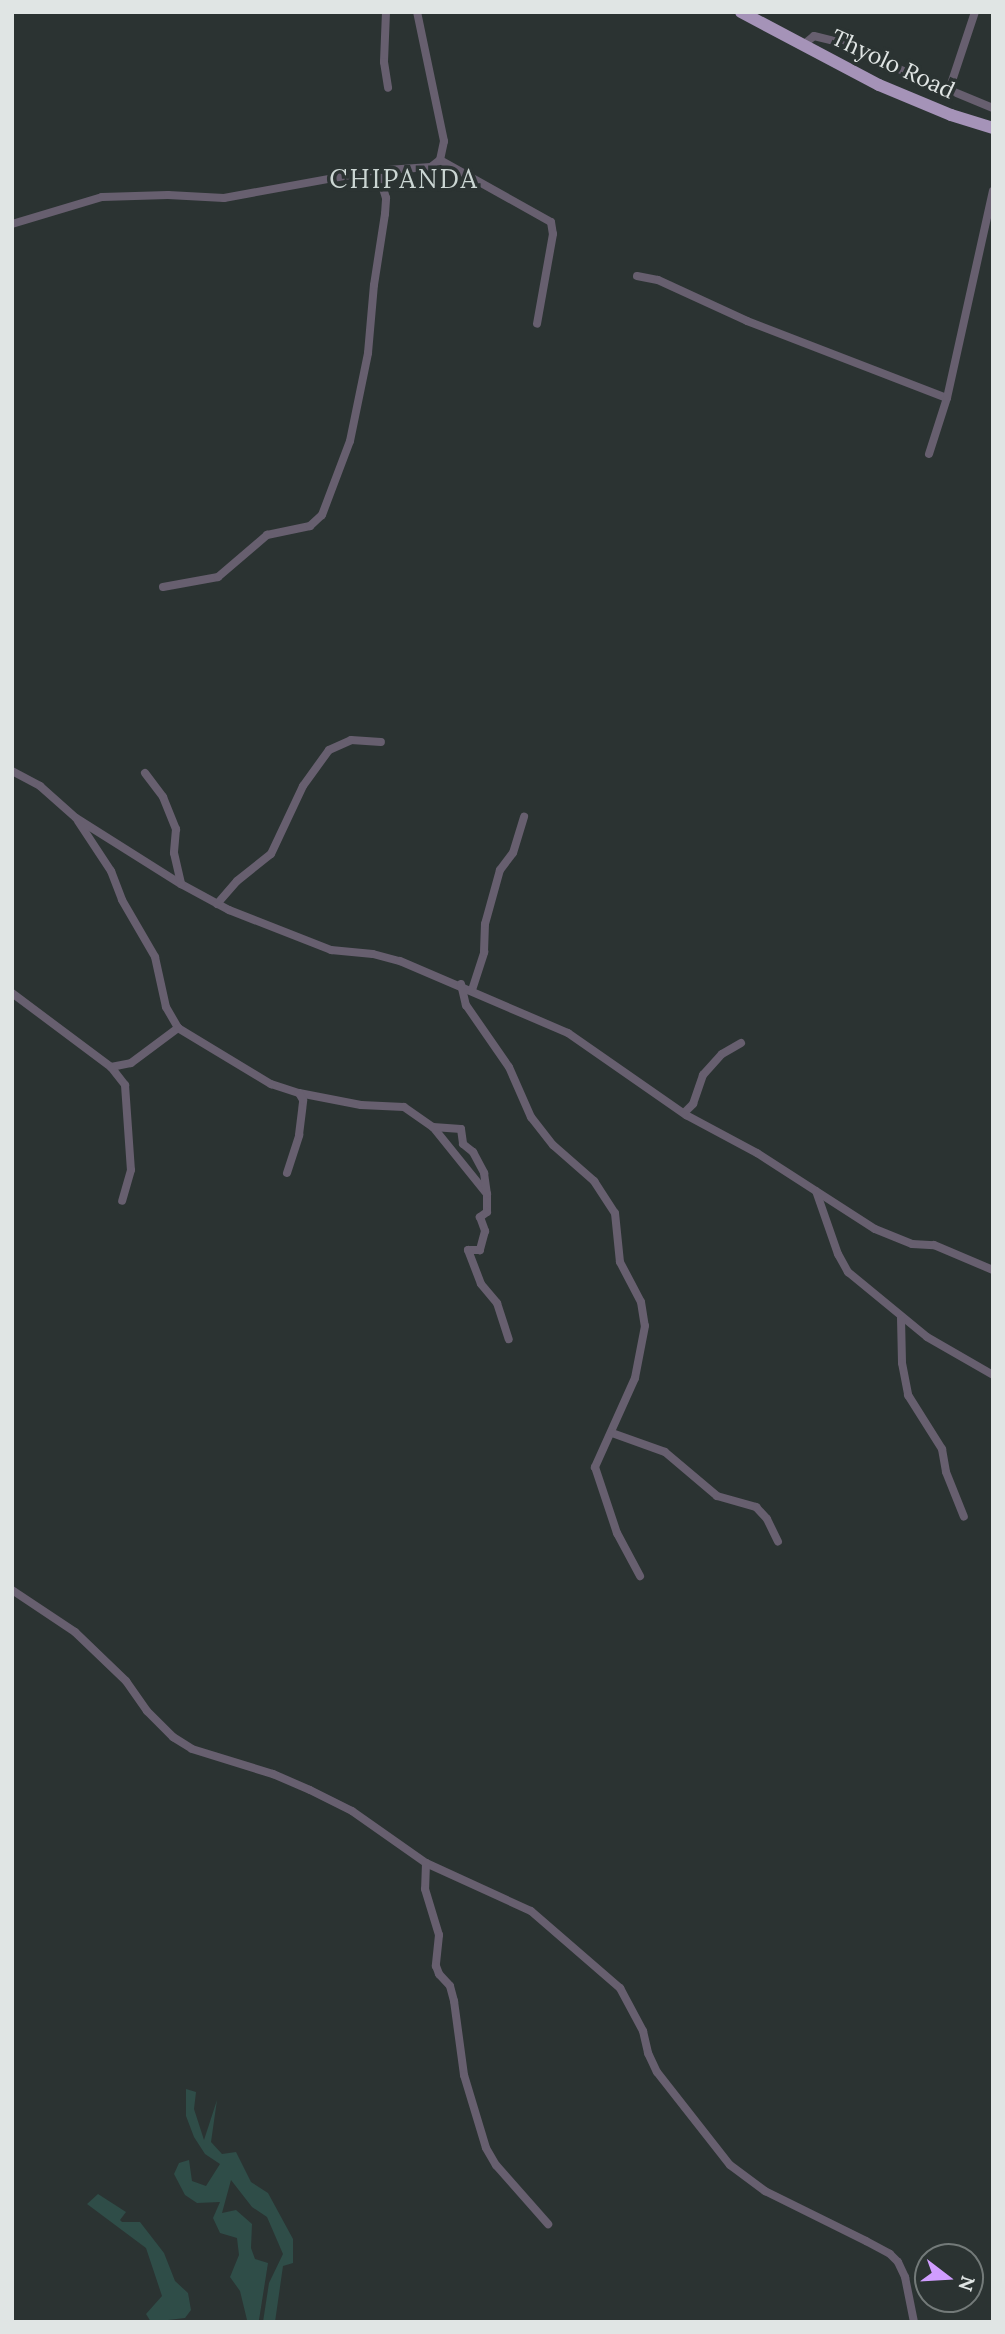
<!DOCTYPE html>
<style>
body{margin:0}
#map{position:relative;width:1005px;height:2334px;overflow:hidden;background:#2b3332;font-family:Lora,serif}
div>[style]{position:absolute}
.green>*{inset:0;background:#2f4d48}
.minor>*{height:8px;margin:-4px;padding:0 4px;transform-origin:4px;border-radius:4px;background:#675f6f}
.trunk>*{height:12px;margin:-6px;padding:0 6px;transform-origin:6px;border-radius:6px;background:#a593b8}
span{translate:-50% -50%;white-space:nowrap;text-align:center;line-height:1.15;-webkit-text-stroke:7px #2b3332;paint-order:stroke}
.street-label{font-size:23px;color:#e0e5e4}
.quarter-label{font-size:26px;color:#cbd6d3;letter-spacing:2px}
.frame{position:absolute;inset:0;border:14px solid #e0e5e4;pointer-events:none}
.north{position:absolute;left:914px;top:2243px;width:70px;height:70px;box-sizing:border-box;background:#2b3332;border:2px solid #737a79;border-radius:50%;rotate:107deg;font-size:19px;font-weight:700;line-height:28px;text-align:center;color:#e0e5e4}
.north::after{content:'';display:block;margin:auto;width:24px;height:32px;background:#d09dff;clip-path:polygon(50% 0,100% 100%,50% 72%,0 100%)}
</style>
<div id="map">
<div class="green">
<div style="clip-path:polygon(186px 2089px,196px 2092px,194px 2109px,204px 2140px,217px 2100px,211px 2142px,222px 2154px,236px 2152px,251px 2182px,268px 2193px,293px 2239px,293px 2263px,283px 2266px,275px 2322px,263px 2322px,269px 2283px,283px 2254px,267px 2217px,252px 2207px,231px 2180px,222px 2213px,236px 2210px,252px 2224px,251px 2248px,255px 2259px,268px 2263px,259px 2320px,247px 2320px,240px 2291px,230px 2277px,239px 2255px,237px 2238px,220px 2233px,213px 2218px,220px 2202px,197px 2203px,185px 2195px,174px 2174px,179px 2163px,189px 2160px,192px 2181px,206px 2186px,220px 2164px,205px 2154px,194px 2137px,186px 2116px)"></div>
<div style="clip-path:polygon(98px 2194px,126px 2212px,120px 2220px,122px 2222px,140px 2222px,164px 2253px,175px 2281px,188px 2293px,191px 2310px,185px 2318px,151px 2322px,146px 2314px,162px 2296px,146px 2248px,87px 2204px)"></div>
</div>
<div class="minor">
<div style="left:386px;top:12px;width:50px;rotate:92.3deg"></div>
<div style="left:384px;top:62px;width:26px;rotate:81deg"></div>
<div style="left:803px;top:45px;width:14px;rotate:-39deg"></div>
<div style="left:814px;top:36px;width:34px;rotate:14deg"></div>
<div style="left:847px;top:44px;width:34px;rotate:28deg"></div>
<div style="left:877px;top:60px;width:126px;rotate:22.5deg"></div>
<div style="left:949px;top:90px;width:82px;rotate:-71.6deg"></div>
<div style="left:440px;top:160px;width:127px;rotate:29.2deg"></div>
<div style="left:551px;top:222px;width:12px;rotate:81deg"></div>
<div style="left:553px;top:234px;width:91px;rotate:100.1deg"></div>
<div style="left:12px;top:224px;width:94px;rotate:-16.7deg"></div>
<div style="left:102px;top:197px;width:66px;rotate:-1.7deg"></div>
<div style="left:168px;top:195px;width:56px;rotate:3.1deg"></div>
<div style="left:224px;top:198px;width:150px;rotate:-10.3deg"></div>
<div style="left:372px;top:171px;width:59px;rotate:-3.9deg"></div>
<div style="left:431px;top:167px;width:11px;rotate:-38deg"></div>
<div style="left:440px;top:160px;width:19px;rotate:-78deg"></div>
<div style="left:444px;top:141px;width:132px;rotate:-101.8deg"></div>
<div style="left:637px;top:276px;width:21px;rotate:11deg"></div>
<div style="left:658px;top:280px;width:98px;rotate:24.7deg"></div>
<div style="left:747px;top:321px;width:214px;rotate:21.1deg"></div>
<div style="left:929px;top:454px;width:59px;rotate:-72.2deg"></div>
<div style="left:947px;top:398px;width:212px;rotate:-77.5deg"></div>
<div style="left:163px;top:587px;width:56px;rotate:-10.3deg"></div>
<div style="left:218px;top:577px;width:65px;rotate:-40.6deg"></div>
<div style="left:267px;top:535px;width:44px;rotate:-11.8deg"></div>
<div style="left:310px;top:526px;width:16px;rotate:-43deg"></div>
<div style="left:322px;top:515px;width:79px;rotate:-69.3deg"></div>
<div style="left:350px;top:441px;width:90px;rotate:-78.4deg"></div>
<div style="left:368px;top:353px;width:68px;rotate:-85deg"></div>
<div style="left:374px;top:285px;width:72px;rotate:-81.2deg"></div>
<div style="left:385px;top:214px;width:16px;rotate:-86deg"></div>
<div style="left:386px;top:198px;width:28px;rotate:-107deg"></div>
<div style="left:12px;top:771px;width:32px;rotate:28deg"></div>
<div style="left:40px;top:786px;width:48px;rotate:41.6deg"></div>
<div style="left:76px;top:818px;width:124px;rotate:32.2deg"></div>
<div style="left:181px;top:884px;width:55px;rotate:28.4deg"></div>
<div style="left:229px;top:910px;width:110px;rotate:21.4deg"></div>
<div style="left:331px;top:950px;width:42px;rotate:5.4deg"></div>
<div style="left:373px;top:954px;width:28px;rotate:15deg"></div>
<div style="left:400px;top:961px;width:183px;rotate:23.2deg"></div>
<div style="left:568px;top:1033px;width:144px;rotate:34.8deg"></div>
<div style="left:686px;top:1115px;width:81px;rotate:28.2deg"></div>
<div style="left:757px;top:1153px;width:140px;rotate:32.8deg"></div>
<div style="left:875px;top:1229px;width:40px;rotate:22deg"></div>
<div style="left:912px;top:1244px;width:22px;rotate:3deg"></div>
<div style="left:934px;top:1245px;width:64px;rotate:23deg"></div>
<div style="left:145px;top:773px;width:30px;rotate:53deg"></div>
<div style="left:163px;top:797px;width:35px;rotate:68deg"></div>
<div style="left:176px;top:829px;width:24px;rotate:95deg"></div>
<div style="left:174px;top:853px;width:32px;rotate:77deg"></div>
<div style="left:78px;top:821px;width:60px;rotate:56.6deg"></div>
<div style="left:111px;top:871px;width:31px;rotate:69deg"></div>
<div style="left:122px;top:900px;width:66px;rotate:59.9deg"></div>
<div style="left:155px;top:957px;width:51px;rotate:77.6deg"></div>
<div style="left:166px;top:1007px;width:24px;rotate:60deg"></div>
<div style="left:178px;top:1028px;width:109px;rotate:31.1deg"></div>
<div style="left:271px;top:1084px;width:29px;rotate:18deg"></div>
<div style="left:299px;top:1093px;width:63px;rotate:11deg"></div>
<div style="left:361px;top:1105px;width:43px;rotate:2.7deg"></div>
<div style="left:404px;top:1107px;width:35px;rotate:35deg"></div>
<div style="left:433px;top:1127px;width:86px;rotate:51.1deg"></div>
<div style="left:487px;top:1194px;width:18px;rotate:90deg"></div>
<div style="left:487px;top:1212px;width:9px;rotate:144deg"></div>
<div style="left:480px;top:1217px;width:15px;rotate:70deg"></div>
<div style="left:485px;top:1231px;width:20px;rotate:105deg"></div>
<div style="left:480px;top:1250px;width:12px;rotate:180deg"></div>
<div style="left:468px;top:1250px;width:36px;rotate:69deg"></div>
<div style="left:481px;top:1284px;width:25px;rotate:50deg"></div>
<div style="left:497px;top:1303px;width:38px;rotate:72deg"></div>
<div style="left:217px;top:904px;width:30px;rotate:-49deg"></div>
<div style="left:237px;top:881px;width:43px;rotate:-38.5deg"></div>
<div style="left:271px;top:854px;width:75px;rotate:-64.8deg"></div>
<div style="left:303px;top:786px;width:44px;rotate:-54.2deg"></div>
<div style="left:329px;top:750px;width:24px;rotate:-24deg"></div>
<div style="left:351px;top:740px;width:30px;rotate:4deg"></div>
<div style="left:461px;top:984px;width:22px;rotate:77deg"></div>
<div style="left:466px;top:1005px;width:75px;rotate:55.3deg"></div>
<div style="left:509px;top:1067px;width:55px;rotate:66.3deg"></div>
<div style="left:531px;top:1117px;width:36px;rotate:52deg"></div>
<div style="left:553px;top:1145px;width:55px;rotate:41.3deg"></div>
<div style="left:594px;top:1181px;width:38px;rotate:57deg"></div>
<div style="left:615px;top:1213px;width:49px;rotate:84.2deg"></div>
<div style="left:620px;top:1262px;width:45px;rotate:62.3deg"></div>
<div style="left:641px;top:1302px;width:24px;rotate:81deg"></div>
<div style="left:645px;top:1326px;width:53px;rotate:100.9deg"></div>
<div style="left:635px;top:1378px;width:98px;rotate:114.2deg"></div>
<div style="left:595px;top:1467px;width:70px;rotate:71.6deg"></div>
<div style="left:617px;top:1533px;width:49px;rotate:61.9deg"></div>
<div style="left:472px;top:990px;width:40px;rotate:-72deg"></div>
<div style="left:484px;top:952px;width:28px;rotate:-88deg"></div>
<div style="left:485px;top:924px;width:56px;rotate:-74.5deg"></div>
<div style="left:500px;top:870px;width:21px;rotate:-53deg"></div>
<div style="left:513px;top:853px;width:38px;rotate:-73deg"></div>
<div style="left:12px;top:993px;width:124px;rotate:36.8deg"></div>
<div style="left:111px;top:1067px;width:23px;rotate:52deg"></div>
<div style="left:125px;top:1085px;width:85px;rotate:86deg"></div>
<div style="left:131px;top:1170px;width:32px;rotate:106deg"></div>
<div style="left:111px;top:1067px;width:20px;rotate:-11deg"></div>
<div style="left:131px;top:1063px;width:59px;rotate:-36.7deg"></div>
<div style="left:684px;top:1113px;width:13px;rotate:-45deg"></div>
<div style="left:693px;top:1104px;width:31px;rotate:-71deg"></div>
<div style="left:703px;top:1075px;width:28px;rotate:-48deg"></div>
<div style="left:722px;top:1054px;width:22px;rotate:-30deg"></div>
<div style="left:433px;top:1127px;width:28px;rotate:4deg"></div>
<div style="left:461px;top:1129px;width:15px;rotate:82deg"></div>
<div style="left:463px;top:1144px;width:13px;rotate:39deg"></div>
<div style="left:473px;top:1152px;width:24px;rotate:62deg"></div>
<div style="left:484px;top:1173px;width:21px;rotate:82deg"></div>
<div style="left:287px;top:1173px;width:40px;rotate:-72deg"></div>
<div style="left:299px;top:1135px;width:35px;rotate:-83deg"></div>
<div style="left:303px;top:1100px;width:8px;rotate:-120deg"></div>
<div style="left:816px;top:1191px;width:67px;rotate:70.8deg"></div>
<div style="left:838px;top:1254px;width:21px;rotate:61deg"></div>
<div style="left:848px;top:1272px;width:102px;rotate:39.4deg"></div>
<div style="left:927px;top:1337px;width:76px;rotate:29.9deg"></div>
<div style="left:901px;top:1318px;width:45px;rotate:88.7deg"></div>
<div style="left:902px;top:1363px;width:33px;rotate:79deg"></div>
<div style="left:908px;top:1395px;width:64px;rotate:57.8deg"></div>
<div style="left:942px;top:1449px;width:23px;rotate:80deg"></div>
<div style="left:946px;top:1472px;width:48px;rotate:68.2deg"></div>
<div style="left:612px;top:1433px;width:56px;rotate:19.7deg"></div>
<div style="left:665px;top:1452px;width:68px;rotate:40.2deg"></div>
<div style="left:717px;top:1496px;width:41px;rotate:15.8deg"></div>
<div style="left:756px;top:1507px;width:16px;rotate:47deg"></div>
<div style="left:767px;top:1519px;width:25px;rotate:64deg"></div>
<div style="left:12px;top:1590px;width:76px;rotate:33.7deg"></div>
<div style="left:75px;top:1632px;width:71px;rotate:43.9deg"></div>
<div style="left:126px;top:1681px;width:37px;rotate:55deg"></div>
<div style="left:147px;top:1711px;width:37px;rotate:45deg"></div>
<div style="left:173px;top:1737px;width:22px;rotate:32deg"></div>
<div style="left:192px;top:1749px;width:85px;rotate:17.2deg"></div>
<div style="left:273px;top:1774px;width:40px;rotate:23.4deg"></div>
<div style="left:310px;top:1790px;width:47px;rotate:26.6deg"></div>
<div style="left:352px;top:1811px;width:90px;rotate:35.1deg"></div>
<div style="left:426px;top:1863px;width:115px;rotate:24.6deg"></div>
<div style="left:531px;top:1911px;width:118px;rotate:40.9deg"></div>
<div style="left:620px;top:1988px;width:49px;rotate:61.9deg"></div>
<div style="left:643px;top:2031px;width:23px;rotate:77deg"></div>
<div style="left:648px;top:2053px;width:21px;rotate:65deg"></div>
<div style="left:657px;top:2072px;width:118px;rotate:51.9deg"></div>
<div style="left:730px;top:2165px;width:44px;rotate:36.6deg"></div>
<div style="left:765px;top:2191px;width:113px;rotate:26.3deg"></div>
<div style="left:866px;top:2241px;width:27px;rotate:28deg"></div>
<div style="left:890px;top:2254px;width:11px;rotate:45deg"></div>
<div style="left:898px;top:2262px;width:17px;rotate:65deg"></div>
<div style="left:905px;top:2277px;width:46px;rotate:78.7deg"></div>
<div style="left:426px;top:1863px;width:26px;rotate:92deg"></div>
<div style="left:425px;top:1889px;width:48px;rotate:73.1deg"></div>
<div style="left:439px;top:1935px;width:31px;rotate:96deg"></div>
<div style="left:436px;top:1966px;width:9px;rotate:69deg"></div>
<div style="left:439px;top:1974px;width:16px;rotate:47deg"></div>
<div style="left:450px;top:1986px;width:16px;rotate:75deg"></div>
<div style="left:454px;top:2001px;width:75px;rotate:82.3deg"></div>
<div style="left:464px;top:2075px;width:76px;rotate:73.2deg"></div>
<div style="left:486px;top:2148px;width:20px;rotate:60deg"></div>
<div style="left:496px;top:2165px;width:79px;rotate:48.6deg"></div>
</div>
<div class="trunk">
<div style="left:741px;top:12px;width:156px;rotate:27.9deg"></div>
<div style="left:879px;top:85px;width:78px;rotate:22.6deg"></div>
<div style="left:951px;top:115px;width:44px;rotate:17.2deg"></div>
</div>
<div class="street-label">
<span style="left:893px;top:64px;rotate:25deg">Thyolo Road</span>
</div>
<div class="quarter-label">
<span style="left:404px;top:179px">CHIPANDA</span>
</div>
<div class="frame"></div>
<div class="north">N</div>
</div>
